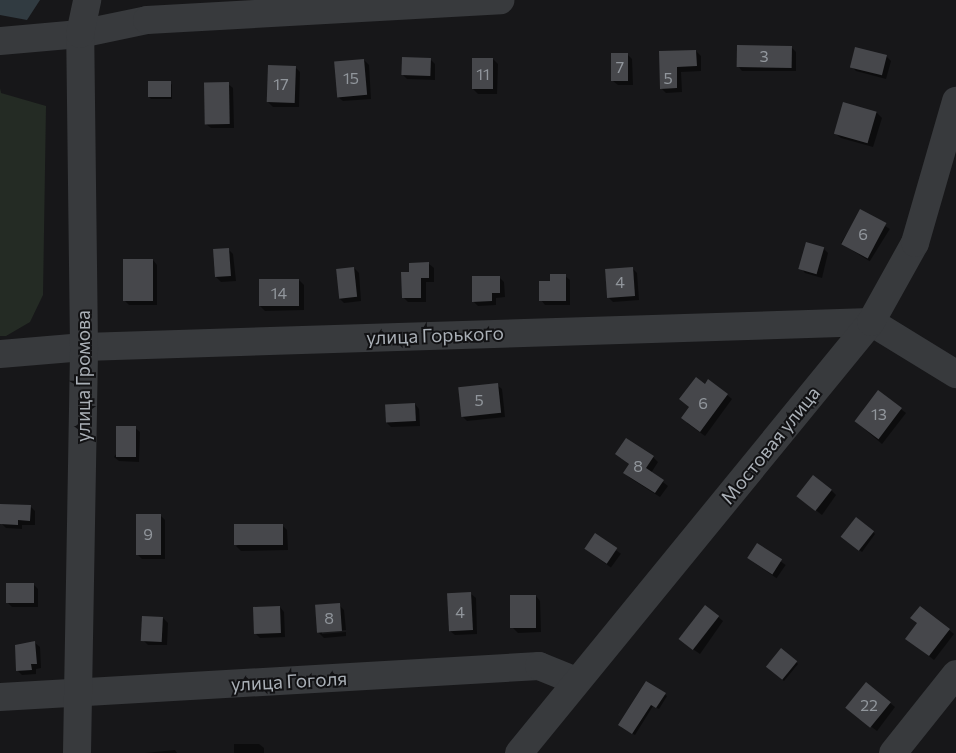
<!DOCTYPE html>
<meta charset="utf-8">
<style>
body{margin:0}
#map{position:relative;width:956px;height:753px;overflow:hidden;background:#171719;font-family:Commissioner,sans-serif}
div>[style]{position:absolute}
.green>*{inset:0;background:#242b24}
.water>*{inset:0;background:#313b41}
.shadow>*{inset:0;background:#0007;transform-origin:0 0}
.building>*{inset:0;background:#46474b;transform-origin:0 0}
.minor>*{height:28px;margin:-14px;padding:0 14px;transform-origin:14px;border-radius:14px;background:#383a3d}
span{translate:-50% -50%;white-space:nowrap;text-align:center;line-height:1.15;-webkit-text-stroke:4px #121214;paint-order:stroke}
.number-label{font-size:16px;color:#91969c}
.number-label span{-webkit-text-stroke-width:0}
.street-label{font-size:19px;color:#aab0b7}
</style>
<div id="map">
<div class="green">
<div style="clip-path:polygon(0 88px,1px 93px,46px 106px,43px 295px,30px 322px,6px 336px,0 336px)"></div>
</div>
<div class="water">
<div style="clip-path:polygon(0 0,40px 0,27px 20px,0 15px)"></div>
</div>
<div class="shadow">
<div style="clip-path:polygon(791px 47px,796px 52px,796px 71px,742px 71px,738px 66px)"></div>
<div style="clip-path:polygon(696px 51px,701px 56px,701px 71px,681px 72px,682px 92px,666px 93px,661px 88px,660px 53px)"></div>
<div style="clip-path:polygon(627px 54px,632px 59px,633px 85px,618px 85px,613px 81px)"></div>
<div style="clip-path:polygon(886px 56px,891px 61px,886px 79px,856px 71px,851px 66px)"></div>
<div style="clip-path:polygon(430px 59px,435px 64px,435px 80px,407px 79px,402px 74px)"></div>
<div style="clip-path:polygon(493px 59px,498px 64px,497px 94px,478px 94px,473px 89px)"></div>
<div style="clip-path:polygon(364px 60px,369px 65px,371px 99px,343px 101px,338px 97px)"></div>
<div style="clip-path:polygon(295px 67px,300px 72px,299px 107px,273px 107px,268px 102px)"></div>
<div style="clip-path:polygon(170px 82px,172px 85px,172px 99px,151px 99px,149px 97px)"></div>
<div style="clip-path:polygon(228px 84px,233px 88px,234px 128px,211px 128px,206px 124px)"></div>
<div style="clip-path:polygon(844px 104px,877px 113px,882px 118px,873px 147px,841px 138px,836px 134px)"></div>
<div style="left:861px;top:211px;width:34px;height:38px;rotate:32deg"></div>
<div style="clip-path:polygon(823px 248px,828px 253px,822px 278px,805px 273px,801px 268px)"></div>
<div style="clip-path:polygon(228px 249px,233px 254px,236px 281px,221px 282px,216px 277px)"></div>
<div style="clip-path:polygon(153px 260px,157px 265px,157px 305px,129px 305px,124px 300px)"></div>
<div style="clip-path:polygon(429px 264px,434px 268px,434px 282px,426px 282px,426px 302px,408px 302px,403px 297px,410px 273px)"></div>
<div style="clip-path:polygon(354px 268px,359px 273px,361px 301px,344px 303px,339px 298px)"></div>
<div style="clip-path:polygon(632px 268px,637px 273px,639px 300px,613px 302px,608px 297px)"></div>
<div style="clip-path:polygon(565px 276px,570px 280px,570px 305px,545px 305px,541px 300px,551px 283px)"></div>
<div style="clip-path:polygon(499px 277px,504px 282px,505px 297px,496px 298px,496px 305px,478px 306px,473px 301px)"></div>
<div style="clip-path:polygon(299px 280px,304px 285px,304px 310px,265px 311px,260px 306px)"></div>
<div style="clip-path:polygon(497px 385px,502px 389px,505px 417px,467px 421px,462px 416px)"></div>
<div style="clip-path:polygon(705px 385px,727px 395px,732px 399px,705px 436px,687px 423px,690px 407px)"></div>
<div style="clip-path:polygon(878px 392px,906px 413px,882px 444px,861px 426px)"></div>
<div style="clip-path:polygon(415px 404px,419px 409px,420px 426px,391px 427px,386px 422px)"></div>
<div style="clip-path:polygon(135px 428px,140px 432px,139px 462px,119px 461px,114px 457px)"></div>
<div style="clip-path:polygon(617px 454px,653px 457px,658px 462px,651px 473px,668px 486px,660px 497px,630px 478px,625px 473px,630px 465px)"></div>
<div style="clip-path:polygon(831px 490px,836px 495px,822px 515px,804px 501px)"></div>
<div style="clip-path:polygon(30px 506px,35px 511px,35px 525px,22px 525px,22px 529px,6px 528px,1px 523px)"></div>
<div style="clip-path:polygon(160px 515px,165px 520px,165px 559px,142px 559px,137px 554px)"></div>
<div style="clip-path:polygon(282px 525px,287px 530px,288px 550px,241px 551px,236px 546px)"></div>
<div style="clip-path:polygon(873px 532px,875px 534px,862px 552px,844px 539px)"></div>
<div style="left:595px;top:535px;width:32px;height:17px;rotate:36deg"></div>
<div style="left:757px;top:545px;width:35px;height:16px;rotate:35deg"></div>
<div style="clip-path:polygon(33px 584px,38px 589px,38px 607px,12px 607px,7px 602px)"></div>
<div style="clip-path:polygon(471px 594px,476px 598px,477px 634px,455px 635px,450px 631px)"></div>
<div style="clip-path:polygon(536px 596px,540px 601px,541px 632px,518px 633px,513px 628px)"></div>
<div style="clip-path:polygon(339px 605px,344px 610px,346px 630px,322px 632px,322px 634px,346px 632px,346px 636px,324px 638px,319px 633px)"></div>
<div style="clip-path:polygon(280px 607px,284px 612px,285px 637px,260px 638px,255px 633px)"></div>
<div style="clip-path:polygon(718px 617px,723px 621px,700px 654px,687px 645px)"></div>
<div style="clip-path:polygon(163px 618px,168px 623px,167px 645px,148px 645px,143px 640px)"></div>
<div style="clip-path:polygon(918px 623px,949px 630px,954px 634px,934px 660px,912px 643px)"></div>
<div style="clip-path:polygon(35px 643px,40px 647px,41px 668px,36px 669px,36px 674px,22px 675px,17px 670px,20px 644px)"></div>
<div style="clip-path:polygon(796px 662px,798px 664px,784px 681px,769px 669px)"></div>
<div style="clip-path:polygon(646px 682px,667px 696px,659px 709px,653px 706px,635px 735px,621px 727px)"></div>
<div style="clip-path:polygon(866px 684px,895px 707px,877px 731px,853px 713px)"></div>
<div style="clip-path:polygon(234px 744px,259px 744px,264px 748px,264px 753px,234px 753px)"></div>
<div style="clip-path:polygon(175px 750px,177px 753px,145px 753px)"></div>
</div>
<div class="building">
<div style="left:737px;top:45px;width:55px;height:22px;rotate:1deg"></div>
<div style="left:855px;top:47px;width:33px;height:21px;rotate:14deg"></div>
<div style="clip-path:polygon(696px 50px,697px 66px,677px 67px,677px 88px,660px 89px,659px 51px)"></div>
<div style="left:611px;top:53px;width:17px;height:28px"></div>
<div style="left:402px;top:57px;width:29px;height:18px;rotate:2deg"></div>
<div style="left:472px;top:58px;width:21px;height:31px"></div>
<div style="left:364px;top:59px;width:36px;height:30px;rotate:85deg"></div>
<div style="left:268px;top:65px;width:28px;height:37px;rotate:2deg"></div>
<div style="left:148px;top:81px;width:23px;height:16px"></div>
<div style="left:229px;top:82px;width:42px;height:25px;rotate:89deg"></div>
<div style="left:843px;top:102px;width:35px;height:33px;rotate:16deg"></div>
<div style="left:860px;top:209px;width:30px;height:40px;rotate:28deg"></div>
<div style="left:806px;top:242px;width:19px;height:28px;rotate:16deg"></div>
<div style="left:229px;top:248px;width:28px;height:16px;rotate:86deg"></div>
<div style="left:123px;top:259px;width:30px;height:42px"></div>
<div style="clip-path:polygon(429px 262px,429px 278px,421px 278px,421px 298px,402px 298px,401px 272px,409px 272px,409px 263px)"></div>
<div style="left:354px;top:267px;width:30px;height:18px;rotate:84deg"></div>
<div style="left:633px;top:267px;width:29px;height:28px;rotate:86deg"></div>
<div style="clip-path:polygon(550px 274px,566px 274px,566px 301px,539px 301px,539px 281px,550px 281px)"></div>
<div style="clip-path:polygon(472px 276px,500px 276px,500px 293px,492px 293px,492px 301px,472px 302px)"></div>
<div style="left:259px;top:279px;width:40px;height:27px"></div>
<div style="clip-path:polygon(696px 377px,705px 384px,708px 379px,728px 394px,700px 432px,681px 418px,689px 407px,679px 399px)"></div>
<div style="left:498px;top:383px;width:30px;height:40px;rotate:84deg"></div>
<div style="left:878px;top:390px;width:30px;height:39px;rotate:37deg"></div>
<div style="left:415px;top:403px;width:18px;height:30px;rotate:87deg"></div>
<div style="left:116px;top:426px;width:20px;height:31px"></div>
<div style="clip-path:polygon(626px 438px,654px 456px,646px 468px,664px 480px,655px 493px,623px 473px,629px 464px,615px 454px)"></div>
<div style="left:813px;top:475px;width:24px;height:27px;rotate:38deg"></div>
<div style="clip-path:polygon(0 504px,31px 505px,30px 521px,18px 520px,18px 525px,0 524px)"></div>
<div style="left:136px;top:514px;width:25px;height:41px"></div>
<div style="left:856px;top:517px;width:23px;height:25px;rotate:38deg"></div>
<div style="left:283px;top:524px;width:21px;height:49px;rotate:90deg"></div>
<div style="left:595px;top:533px;width:27px;height:19px;rotate:34deg"></div>
<div style="left:757px;top:543px;width:30px;height:18px;rotate:33deg"></div>
<div style="left:6px;top:583px;width:28px;height:20px"></div>
<div style="left:471px;top:592px;width:38px;height:24px;rotate:87deg"></div>
<div style="left:510px;top:595px;width:26px;height:33px"></div>
<div style="left:340px;top:603px;width:28px;height:25px;rotate:86deg"></div>
<div style="left:705px;top:605px;width:18px;height:43px;rotate:38deg"></div>
<div style="left:280px;top:606px;width:27px;height:27px;rotate:88deg"></div>
<div style="clip-path:polygon(920px 606px,950px 629px,929px 656px,905px 639px,917px 623px,910px 618px)"></div>
<div style="left:142px;top:616px;width:21px;height:25px;rotate:3deg"></div>
<div style="clip-path:polygon(35px 641px,37px 664px,31px 664px,32px 670px,16px 671px,15px 645px)"></div>
<div style="left:781px;top:648px;width:21px;height:24px;rotate:39deg"></div>
<div style="clip-path:polygon(646px 681px,666px 693px,656px 708px,651px 705px,632px 734px,618px 725px)"></div>
<div style="left:866px;top:682px;width:32px;height:33px;rotate:39deg"></div>
</div>
<div class="minor">
<div style="left:0;top:41px;width:80px;rotate:-5deg"></div>
<div style="left:80px;top:34px;width:68px;rotate:-11.8deg"></div>
<div style="left:147px;top:20px;width:354px;rotate:-3.2deg"></div>
<div style="left:0;top:354px;width:84px;rotate:-4.8deg"></div>
<div style="left:84px;top:347px;width:787px;rotate:-1.82deg"></div>
<div style="left:871px;top:322px;width:100px;rotate:31.5deg"></div>
<div style="left:0;top:697px;width:540px;rotate:-3.29deg"></div>
<div style="left:539px;top:666px;width:40px;rotate:22deg"></div>
<div style="left:77px;top:753px;width:406px;rotate:-89deg"></div>
<div style="left:84px;top:347px;width:313px;rotate:-90.7deg"></div>
<div style="left:80px;top:34px;width:35px;rotate:-78deg"></div>
<div style="left:519px;top:753px;width:556px;rotate:-50.76deg"></div>
<div style="left:871px;top:322px;width:90px;rotate:-60.9deg"></div>
<div style="left:915px;top:243px;width:148px;rotate:-73.9deg"></div>
<div style="left:893px;top:753px;width:101px;rotate:-51.4deg"></div>
</div>
<div class="number-label">
<span style="left:764px;top:56px">3</span>
<span style="left:620px;top:67px">7</span>
<span style="left:483px;top:74px">11</span>
<span style="left:351px;top:78px">15</span>
<span style="left:668px;top:78px">5</span>
<span style="left:281px;top:84px">17</span>
<span style="left:863px;top:234px">6</span>
<span style="left:620px;top:282px">4</span>
<span style="left:279px;top:293px">14</span>
<span style="left:479px;top:400px">5</span>
<span style="left:703px;top:403px">6</span>
<span style="left:879px;top:414px">13</span>
<span style="left:638px;top:466px">8</span>
<span style="left:148px;top:534px">9</span>
<span style="left:460px;top:612px">4</span>
<span style="left:329px;top:618px">8</span>
<span style="left:869px;top:705px">22</span>
</div>
<div class="street-label">
<span style="left:435px;top:335px;rotate:-2deg">улица Горького</span>
<span style="left:83px;top:376px;rotate:-90deg">улица Громова</span>
<span style="left:770px;top:445px;rotate:-51deg">Мостовая улица</span>
<span style="left:289px;top:681px;rotate:-3deg">улица Гоголя</span>
</div>
</div>
